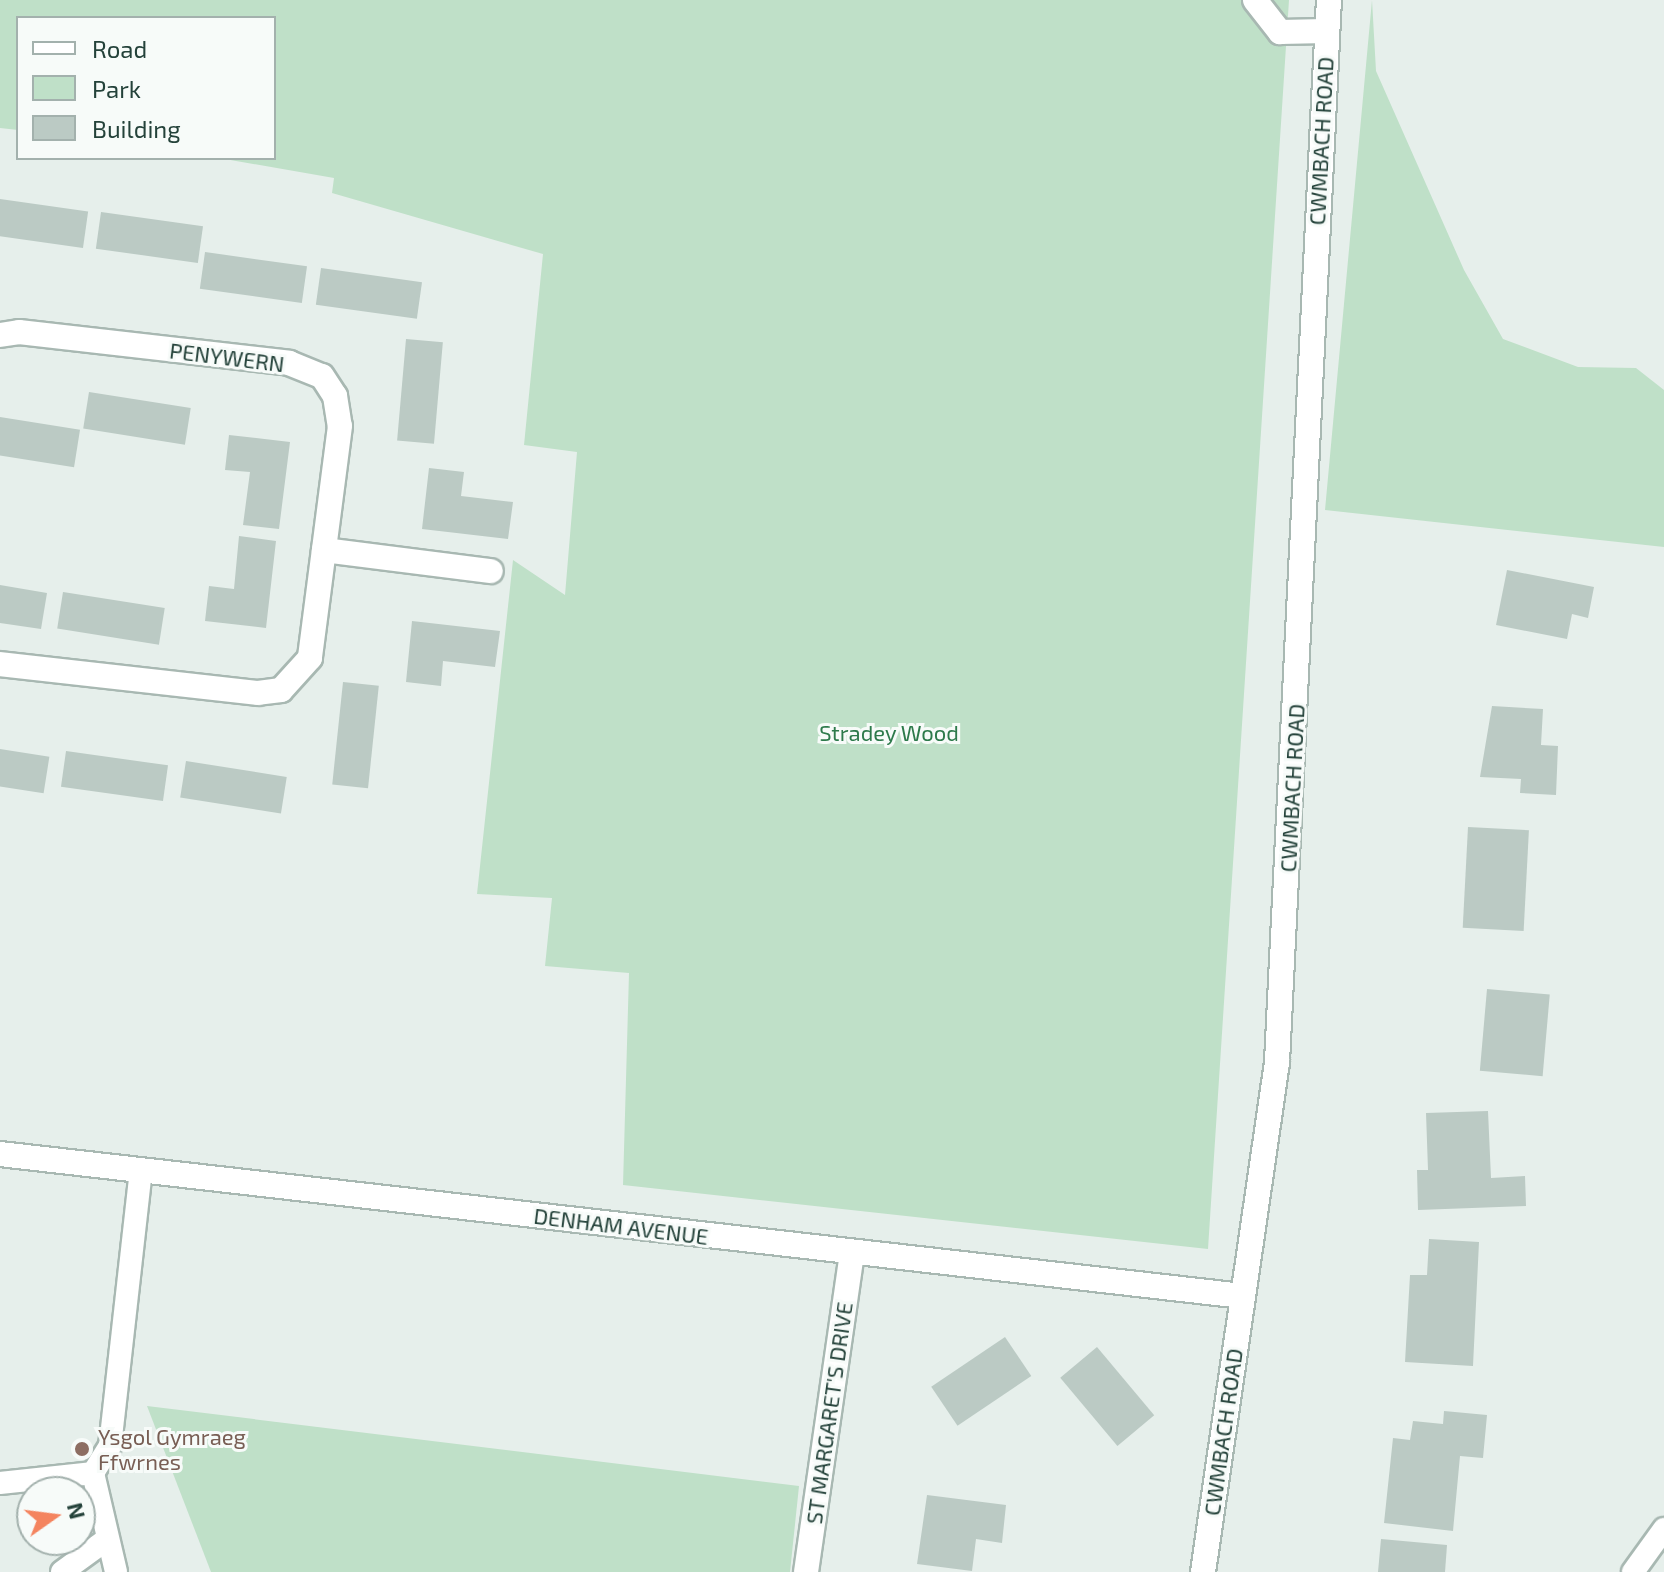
<!DOCTYPE html>
<style>
body{margin:0}
#map{position:relative;width:1664px;height:1572px;overflow:hidden;background:#e6efeb;font-family:"Exo 2",sans-serif}
div>[style]{position:absolute}
.green>*{inset:0;background:#bfe0c8}
.building>*{inset:0;background:#bbcac4;transform-origin:0 0}
.roads{filter:drop-shadow(2px 0 #a8b8b2) drop-shadow(-2px 0 #a8b8b2) drop-shadow(0 2px #a8b8b2) drop-shadow(0 -2px #a8b8b2)}
.lane>*{height:22px;margin:-11px;padding:0 11px;transform-origin:11px;border-radius:11px;background:#fff}
.street>*{height:24px;margin:-12px;padding:0 12px;transform-origin:12px;border-radius:12px;background:#fff}
.secondary>*{height:24px;margin:-12px;padding:0 12px;transform-origin:12px;border-radius:12px;background:#fff}
.dots>*{width:22px;height:22px;translate:-50% -50%;box-sizing:border-box;border:4px solid #f7fbf9;border-radius:50%}
span{translate:-50% -50%;white-space:nowrap;text-align:center;line-height:1.15;-webkit-text-stroke:6px #f7fbf9;paint-order:stroke}
.street-label{font-size:22px;color:#24423a}
.park-label{font-size:22px;color:#2d7a4b}
.education-label{font-size:22px;color:#785e54}
.left{translate:0 -50%;text-align:left}
.legend{position:absolute;left:16px;top:16px;width:260px;height:144px;box-sizing:border-box;background:#f7fbf9;border:2px solid #a3b1ad;margin:0;padding:10px 14px;list-style:none;font-size:24px;color:#24423a}
.legend li{display:flex;align-items:center;gap:16px;height:40px}
.legend b{width:40px;border:2px solid #a3b1ad}
.north{position:absolute;left:16px;top:1476px;width:80px;height:80px;box-sizing:border-box;background:#f7fbf9;border:2px solid #a3b1ad;border-radius:50%;rotate:76deg;font-size:22px;font-weight:700;line-height:32px;text-align:center;color:#24423a}
.north::after{content:'';display:block;margin:auto;width:28px;height:36px;background:#f4845f;clip-path:polygon(50% 0,100% 100%,50% 72%,0 100%)}
</style>
<div id="map">
<div class="green">
<div style="clip-path:polygon(0 0,1289px 0,1208px 1249px,623px 1185px,629px 973px,545px 966px,552px 898px,477px 894px,513px 560px,565px 595px,577px 452px,524px 445px,543px 254px,332px 193px,334px 178px,219px 158px,274px 158px,274px 18px,18px 18px,18px 130px,0 128px)"></div>
<div style="clip-path:polygon(1372px 0,1376px 71px,1464px 270px,1503px 339px,1578px 367px,1636px 368px,1664px 390px,1664px 547px,1325px 510px)"></div>
<div style="clip-path:polygon(147px 1406px,799px 1486px,790px 1572px,211px 1572px)"></div>
</div>
<div class="building">
<div style="left:0;top:199px;width:89px;height:37px;rotate:8deg"></div>
<div style="left:101px;top:212px;width:103px;height:37px;rotate:8deg"></div>
<div style="left:205px;top:252px;width:103px;height:37px;rotate:8deg"></div>
<div style="left:321px;top:268px;width:102px;height:37px;rotate:8deg"></div>
<div style="left:406px;top:339px;width:37px;height:102px;rotate:5deg"></div>
<div style="left:89px;top:392px;width:103px;height:37px;rotate:9deg"></div>
<div style="left:0;top:417px;width:81px;height:38px;rotate:9deg"></div>
<div style="clip-path:polygon(229px 435px,290px 442px,279px 529px,243px 525px,250px 472px,225px 470px)"></div>
<div style="clip-path:polygon(429px 468px,464px 472px,461px 496px,513px 502px,508px 539px,422px 529px)"></div>
<div style="clip-path:polygon(239px 536px,276px 541px,266px 628px,205px 621px,209px 586px,234px 589px)"></div>
<div style="clip-path:polygon(1507px 570px,1594px 587px,1588px 618px,1572px 614px,1567px 639px,1496px 625px)"></div>
<div style="clip-path:polygon(0 585px,47px 593px,41px 629px,0 623px)"></div>
<div style="left:63px;top:592px;width:103px;height:37px;rotate:9deg"></div>
<div style="clip-path:polygon(412px 621px,500px 631px,495px 667px,443px 661px,441px 686px,406px 682px)"></div>
<div style="left:343px;top:682px;width:36px;height:103px;rotate:6deg"></div>
<div style="clip-path:polygon(1492px 706px,1543px 709px,1541px 745px,1558px 746px,1556px 795px,1520px 793px,1521px 779px,1480px 777px)"></div>
<div style="left:0;top:749px;width:50px;height:37px;rotate:9deg"></div>
<div style="left:66px;top:751px;width:103px;height:36px;rotate:8deg"></div>
<div style="left:186px;top:761px;width:102px;height:37px;rotate:9deg"></div>
<div style="left:1468px;top:827px;width:61px;height:101px;rotate:3deg"></div>
<div style="left:1487px;top:989px;width:63px;height:82px;rotate:5deg"></div>
<div style="clip-path:polygon(1488px 1111px,1491px 1178px,1525px 1176px,1526px 1206px,1418px 1210px,1417px 1170px,1428px 1170px,1426px 1113px)"></div>
<div style="clip-path:polygon(1429px 1239px,1479px 1242px,1473px 1366px,1405px 1362px,1410px 1275px,1427px 1275px)"></div>
<div style="left:1005px;top:1337px;width:47px;height:89px;rotate:56deg"></div>
<div style="left:1097px;top:1347px;width:89px;height:48px;rotate:50deg"></div>
<div style="clip-path:polygon(1444px 1411px,1487px 1415px,1483px 1458px,1460px 1456px,1453px 1531px,1384px 1523px,1393px 1438px,1410px 1440px,1413px 1421px,1443px 1424px)"></div>
<div style="clip-path:polygon(927px 1495px,1006px 1505px,1002px 1543px,976px 1539px,972px 1571px,917px 1564px)"></div>
<div style="clip-path:polygon(1381px 1539px,1447px 1545px,1445px 1572px,1378px 1572px)"></div>
</div>
<div class="roads">
<div class="lane">
<div style="left:93px;top:1473px;width:102px;rotate:76.9deg"></div>
<div style="left:0;top:1483px;width:94px;rotate:-6.1deg"></div>
<div style="left:93px;top:1473px;width:32px;rotate:-58deg"></div>
<div style="left:110px;top:1446px;width:278px;rotate:-83.6deg"></div>
<div style="left:62px;top:1572px;width:54px;rotate:-36deg"></div>
<div style="left:1633px;top:1572px;width:53px;rotate:-54.2deg"></div>
</div>
<div class="street">
<div style="left:1255px;top:0;width:41px;rotate:52deg"></div>
<div style="left:1280px;top:32px;width:46px;rotate:-1.2deg"></div>
<div style="left:0;top:335px;width:19px;rotate:-9deg"></div>
<div style="left:19px;top:332px;width:272px;rotate:6.5deg"></div>
<div style="left:289px;top:363px;width:35px;rotate:22deg"></div>
<div style="left:322px;top:376px;width:24px;rotate:57deg"></div>
<div style="left:335px;top:396px;width:30px;rotate:81deg"></div>
<div style="left:340px;top:426px;width:234px;rotate:97.4deg"></div>
<div style="left:310px;top:658px;width:43px;rotate:132.2deg"></div>
<div style="left:281px;top:690px;width:23px;rotate:173deg"></div>
<div style="left:258px;top:693px;width:260px;rotate:-173.6deg"></div>
<div style="left:324px;top:550px;width:168px;rotate:7.2deg"></div>
<div style="left:0;top:1154px;width:1250px;rotate:6.52deg"></div>
<div style="left:806px;top:1572px;width:322px;rotate:-81.8deg"></div>
</div>
<div class="secondary">
<div style="left:1203px;top:1572px;width:515px;rotate:-81.74deg"></div>
<div style="left:1277px;top:1062px;width:1063px;rotate:-87.2deg"></div>
</div>
</div>
<div class="dots">
<div style="left:82px;top:1449px;background:#8d6e63"></div>
</div>
<div class="street-label">
<span style="left:1321px;top:141px;rotate:-87deg">CWMBACH ROAD</span>
<span style="left:227px;top:357px;rotate:7deg">PENYWERN</span>
<span style="left:1292px;top:788px;rotate:-87deg">CWMBACH ROAD</span>
<span style="left:621px;top:1226px;rotate:7deg">DENHAM AVENUE</span>
<span style="left:829px;top:1413px;rotate:-82deg">ST MARGARET'S DRIVE</span>
<span style="left:1223px;top:1432px;rotate:-82deg">CWMBACH ROAD</span>
</div>
<div class="park-label">
<span style="left:889px;top:733px">Stradey Wood</span>
</div>
<div class="education-label">
<span class="left" style="left:98px;top:1449px">Ysgol Gymraeg<br>Ffwrnes</span>
</div>
<ul class="legend">
<li><b style="height:10px;background:#fff"></b>Road</li>
<li><b style="height:22px;background:#bfe0c8"></b>Park</li>
<li><b style="height:22px;background:#bbcac4"></b>Building</li>
</ul>
<div class="north">N</div>
</div>
